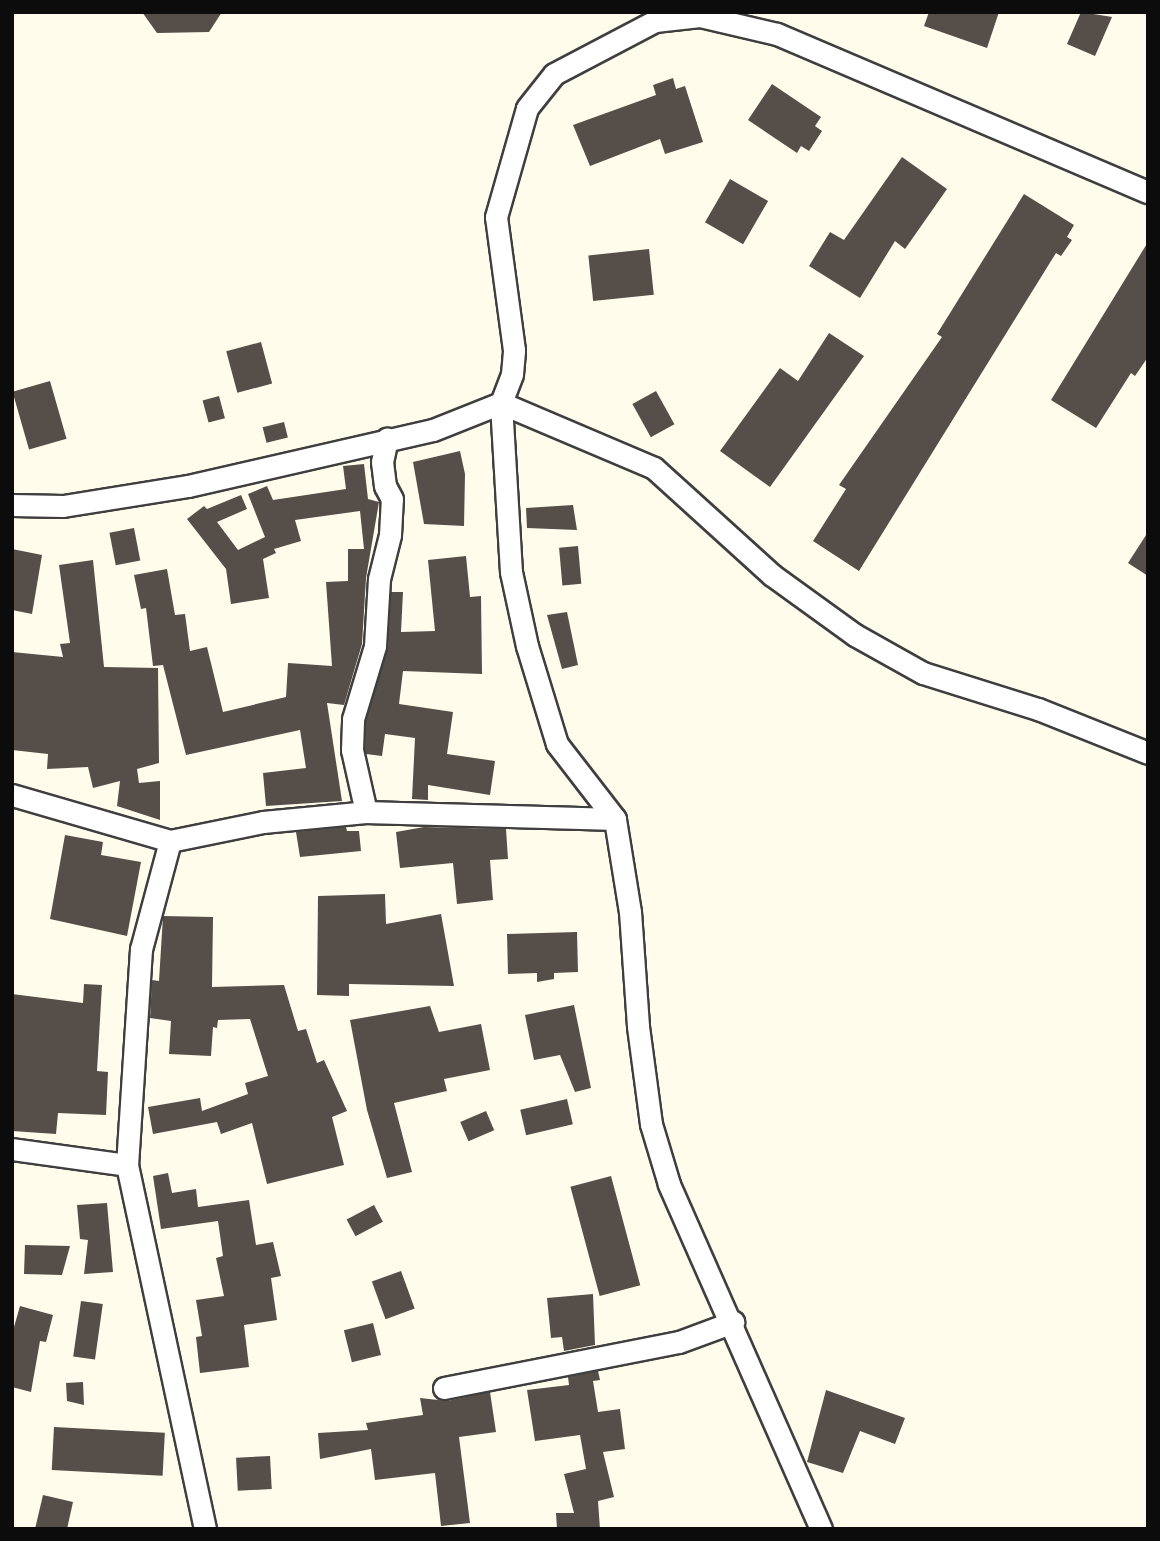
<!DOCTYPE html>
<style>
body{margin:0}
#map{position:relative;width:1160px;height:1541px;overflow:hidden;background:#fffcec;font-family:Georgia,serif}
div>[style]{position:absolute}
.building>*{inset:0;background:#564e48;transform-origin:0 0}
.roads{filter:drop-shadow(2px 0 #3f3f3f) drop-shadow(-2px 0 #3f3f3f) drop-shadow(0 2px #3f3f3f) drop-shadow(0 -2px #3f3f3f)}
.street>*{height:21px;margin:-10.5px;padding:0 10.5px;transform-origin:10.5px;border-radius:10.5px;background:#fff}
span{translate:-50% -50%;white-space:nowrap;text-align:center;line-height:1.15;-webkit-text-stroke:7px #fff;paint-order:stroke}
.frame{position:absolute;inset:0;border:14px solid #0c0c0c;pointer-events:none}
</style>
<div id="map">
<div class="building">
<div style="clip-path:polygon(142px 12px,222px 12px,209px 32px,157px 33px)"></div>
<div style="clip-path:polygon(929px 12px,999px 12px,987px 48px,924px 26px)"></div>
<div style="clip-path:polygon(1081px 12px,1112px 17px,1095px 56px,1067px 44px)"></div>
<div style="clip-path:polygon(673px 78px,676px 89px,685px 86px,703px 142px,665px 154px,660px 139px,590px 166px,573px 125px,656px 95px,653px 85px)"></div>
<div style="clip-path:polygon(772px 84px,821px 117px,815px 126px,822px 131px,809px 151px,801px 146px,797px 153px,748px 120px)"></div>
<div style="clip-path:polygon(902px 157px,947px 189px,905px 249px,895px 241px,860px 298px,809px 266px,830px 232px,844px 240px)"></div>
<div style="left:730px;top:179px;width:44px;height:50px;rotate:30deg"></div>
<div style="clip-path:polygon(1024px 194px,1074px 225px,1067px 237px,1072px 240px,1061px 256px,1056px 253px,1051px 261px,859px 571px,813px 541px,846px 489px,839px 485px,942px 337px,937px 334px)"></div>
<div style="clip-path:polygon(1148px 242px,1148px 357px,1135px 376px,1131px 373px,1096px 428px,1051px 400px)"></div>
<div style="left:649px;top:249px;width:46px;height:61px;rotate:84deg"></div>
<div style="clip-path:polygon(829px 333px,864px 356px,770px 487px,720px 451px,780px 368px,798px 381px)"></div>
<div style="left:261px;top:342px;width:43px;height:36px;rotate:75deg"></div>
<div style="left:50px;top:381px;width:60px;height:39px;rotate:74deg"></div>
<div style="left:656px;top:391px;width:38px;height:27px;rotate:61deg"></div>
<div style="left:219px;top:396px;width:23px;height:17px;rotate:75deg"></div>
<div style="left:284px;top:422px;width:16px;height:22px;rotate:76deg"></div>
<div style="clip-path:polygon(460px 451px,465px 474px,464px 526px,424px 524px,413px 462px)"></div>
<div style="clip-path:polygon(364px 464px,368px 499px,379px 502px,366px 578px,362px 644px,344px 705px,327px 703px,342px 801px,266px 806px,263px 773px,306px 768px,300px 730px,186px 755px,163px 665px,153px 666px,146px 608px,141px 609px,134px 575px,167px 569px,175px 615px,185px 614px,190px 651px,207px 647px,223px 712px,286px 697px,288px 663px,332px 666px,326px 582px,348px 581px,348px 549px,364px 549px,360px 511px,295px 520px,301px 541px,274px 549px,276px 553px,263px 559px,269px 598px,231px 604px,226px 569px,187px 519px,204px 506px,207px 509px,241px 495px,247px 509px,217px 522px,238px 550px,265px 537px,248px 494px,267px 486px,273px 500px,346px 489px,343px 466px)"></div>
<div style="clip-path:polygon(573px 505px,577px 530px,527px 528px,526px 508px)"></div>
<div style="left:134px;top:528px;width:33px;height:25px;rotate:79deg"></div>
<div style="clip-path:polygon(1148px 532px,1148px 576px,1128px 563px)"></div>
<div style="left:578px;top:546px;width:38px;height:19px;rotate:85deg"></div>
<div style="clip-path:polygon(12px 549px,42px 555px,32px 614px,12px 610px)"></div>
<div style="clip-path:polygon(466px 556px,470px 597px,481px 596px,482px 674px,403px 671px,399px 704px,453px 712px,447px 754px,495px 761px,490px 795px,428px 785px,428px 800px,412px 799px,415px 738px,385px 734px,382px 756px,366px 754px,365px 749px,366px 721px,388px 647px,391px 592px,403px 592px,401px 632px,435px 631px,428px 560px)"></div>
<div style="clip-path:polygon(93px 560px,104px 667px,158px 668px,159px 763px,137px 769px,139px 783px,160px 781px,160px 820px,117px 806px,120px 781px,93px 788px,88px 767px,47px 769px,48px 754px,12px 750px,12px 652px,63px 657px,60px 644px,70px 643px,59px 565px)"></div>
<div style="clip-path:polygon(567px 612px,578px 665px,562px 669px,547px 615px)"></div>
<div style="clip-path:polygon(346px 827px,347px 831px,359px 831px,361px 851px,300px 857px,296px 832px)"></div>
<div style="clip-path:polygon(424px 827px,506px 829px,508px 859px,490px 860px,493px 900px,457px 904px,453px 863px,400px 868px,396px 832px)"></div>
<div style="clip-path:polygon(65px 835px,103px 842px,101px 855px,141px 862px,127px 936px,50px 919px)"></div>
<div style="clip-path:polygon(385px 894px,386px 924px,441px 914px,454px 986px,349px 984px,349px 996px,317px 995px,318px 896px)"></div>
<div style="clip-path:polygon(163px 916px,213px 917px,212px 987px,284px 985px,298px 1031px,306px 1029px,317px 1063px,324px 1060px,347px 1111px,332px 1117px,344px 1165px,267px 1184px,252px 1123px,221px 1134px,217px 1122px,153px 1134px,148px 1107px,200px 1098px,202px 1111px,248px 1094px,245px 1083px,268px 1076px,250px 1019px,218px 1020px,217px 1028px,213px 1027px,211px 1056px,169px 1054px,171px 1021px,150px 1018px,152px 980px,159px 981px)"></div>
<div style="clip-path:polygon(577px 932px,578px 972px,554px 973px,554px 979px,537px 982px,537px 973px,508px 974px,507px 934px)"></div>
<div style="clip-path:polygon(84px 984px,102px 985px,97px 1071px,108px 1072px,106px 1115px,58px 1113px,56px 1134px,12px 1131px,12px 994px,83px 1003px)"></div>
<div style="clip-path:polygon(574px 1005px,591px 1088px,575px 1092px,560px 1055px,534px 1060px,525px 1015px)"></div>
<div style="clip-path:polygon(430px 1006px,439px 1032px,481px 1024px,490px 1070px,444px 1079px,447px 1091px,394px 1103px,412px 1172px,387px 1178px,367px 1110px,350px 1020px)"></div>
<div style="left:567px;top:1099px;width:26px;height:48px;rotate:77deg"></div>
<div style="left:486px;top:1111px;width:21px;height:28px;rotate:67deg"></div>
<div style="clip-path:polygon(168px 1173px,172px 1193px,196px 1189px,198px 1207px,249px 1200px,256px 1245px,273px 1242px,281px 1276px,271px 1278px,277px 1320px,244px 1325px,249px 1367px,200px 1373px,196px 1337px,202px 1336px,196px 1300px,224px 1296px,216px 1258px,223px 1256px,218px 1221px,161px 1229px,153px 1176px)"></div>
<div style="left:611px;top:1176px;width:113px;height:42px;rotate:75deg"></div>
<div style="clip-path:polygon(107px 1203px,113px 1272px,84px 1274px,88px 1240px,80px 1239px,77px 1205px)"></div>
<div style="left:374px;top:1205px;width:19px;height:31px;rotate:62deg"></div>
<div style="clip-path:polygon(25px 1245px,70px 1246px,62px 1275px,24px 1274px)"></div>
<div style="left:401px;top:1271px;width:40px;height:31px;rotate:70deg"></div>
<div style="clip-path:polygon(593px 1294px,595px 1345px,564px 1351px,562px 1337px,551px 1338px,547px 1298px)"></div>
<div style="left:81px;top:1301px;width:22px;height:56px;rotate:8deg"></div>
<div style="clip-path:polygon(20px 1306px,53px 1315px,46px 1342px,40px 1341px,31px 1392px,12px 1387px,12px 1334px)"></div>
<div style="left:373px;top:1323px;width:33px;height:30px;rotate:76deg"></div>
<div style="clip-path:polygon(598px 1371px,600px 1380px,593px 1381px,598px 1412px,620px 1409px,625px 1449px,603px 1452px,614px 1497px,598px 1501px,600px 1529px,557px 1529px,556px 1513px,574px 1513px,564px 1474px,586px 1469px,580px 1435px,535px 1441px,527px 1390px,569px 1385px,568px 1377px)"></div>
<div style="clip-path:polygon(83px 1382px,84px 1405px,67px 1401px,66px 1383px)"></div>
<div style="clip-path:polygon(826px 1390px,905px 1418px,895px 1444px,860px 1431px,843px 1473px,807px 1462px)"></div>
<div style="clip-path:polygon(490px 1392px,496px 1432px,459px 1437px,470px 1523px,441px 1526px,435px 1473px,375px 1480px,371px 1449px,320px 1459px,318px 1433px,368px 1430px,366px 1423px,423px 1415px,420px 1398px,447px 1401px)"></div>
<div style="left:54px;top:1427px;width:111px;height:43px;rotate:3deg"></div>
<div style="left:270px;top:1456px;width:33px;height:34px;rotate:87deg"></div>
<div style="clip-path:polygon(43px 1495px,73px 1502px,67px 1529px,35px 1529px)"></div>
</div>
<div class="roads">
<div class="street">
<div style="left:12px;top:505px;width:51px;rotate:1.1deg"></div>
<div style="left:63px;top:506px;width:127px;rotate:-9.1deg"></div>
<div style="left:188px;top:486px;width:251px;rotate:-12.9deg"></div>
<div style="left:433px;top:430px;width:73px;rotate:-21.7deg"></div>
<div style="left:501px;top:403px;width:166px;rotate:23deg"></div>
<div style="left:654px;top:468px;width:159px;rotate:42.2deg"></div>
<div style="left:772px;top:575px;width:102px;rotate:35.9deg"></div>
<div style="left:855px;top:635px;width:78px;rotate:29.2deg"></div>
<div style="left:923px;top:673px;width:121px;rotate:17.4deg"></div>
<div style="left:1038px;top:709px;width:118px;rotate:21.8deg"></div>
<div style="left:12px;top:795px;width:165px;rotate:16.2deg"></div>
<div style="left:170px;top:841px;width:95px;rotate:-11.5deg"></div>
<div style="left:263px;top:822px;width:103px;rotate:-5.5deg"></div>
<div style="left:366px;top:812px;width:249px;rotate:1.6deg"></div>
<div style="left:366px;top:812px;width:64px;rotate:-102.7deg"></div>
<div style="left:352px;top:750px;width:31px;rotate:-88deg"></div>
<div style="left:353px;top:719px;width:76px;rotate:-73.2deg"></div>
<div style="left:375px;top:646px;width:67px;rotate:-86.6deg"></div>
<div style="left:379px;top:579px;width:45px;rotate:-76deg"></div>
<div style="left:390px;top:535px;width:36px;rotate:-87deg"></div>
<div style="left:392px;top:499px;width:15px;rotate:-118deg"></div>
<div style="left:385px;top:486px;width:24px;rotate:-97deg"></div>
<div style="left:382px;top:462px;width:24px;rotate:-78deg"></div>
<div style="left:170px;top:841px;width:112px;rotate:105deg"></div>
<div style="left:141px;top:949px;width:216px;rotate:93.7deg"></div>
<div style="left:127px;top:1165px;width:372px;rotate:77.9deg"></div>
<div style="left:12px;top:1149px;width:116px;rotate:7.9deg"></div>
<div style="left:444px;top:1388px;width:239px;rotate:-11.1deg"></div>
<div style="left:679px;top:1342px;width:58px;rotate:-20.3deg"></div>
<div style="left:821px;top:1529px;width:377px;rotate:-113.8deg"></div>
<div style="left:669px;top:1184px;width:63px;rotate:-106.7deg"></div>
<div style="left:651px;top:1124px;width:99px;rotate:-97.6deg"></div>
<div style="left:638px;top:1026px;width:114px;rotate:-94deg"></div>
<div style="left:630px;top:912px;width:94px;rotate:-99.2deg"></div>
<div style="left:615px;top:819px;width:95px;rotate:-127.7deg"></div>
<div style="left:557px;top:744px;width:102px;rotate:-107deg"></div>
<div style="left:527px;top:646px;width:76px;rotate:-102.2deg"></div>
<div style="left:511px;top:572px;width:169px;rotate:-93.4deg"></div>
<div style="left:501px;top:403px;width:31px;rotate:-69deg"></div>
<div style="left:512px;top:374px;width:24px;rotate:-85deg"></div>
<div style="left:514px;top:350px;width:134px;rotate:-97.7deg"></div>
<div style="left:496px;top:217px;width:113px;rotate:-74.1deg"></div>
<div style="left:527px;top:108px;width:43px;rotate:-51.5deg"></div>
<div style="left:554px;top:74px;width:114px;rotate:-27.7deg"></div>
<div style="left:655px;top:21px;width:45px;rotate:-6.3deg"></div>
<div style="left:700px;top:16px;width:79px;rotate:13.2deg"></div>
<div style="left:777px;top:34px;width:403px;rotate:23.1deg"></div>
</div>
</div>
<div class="frame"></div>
</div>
